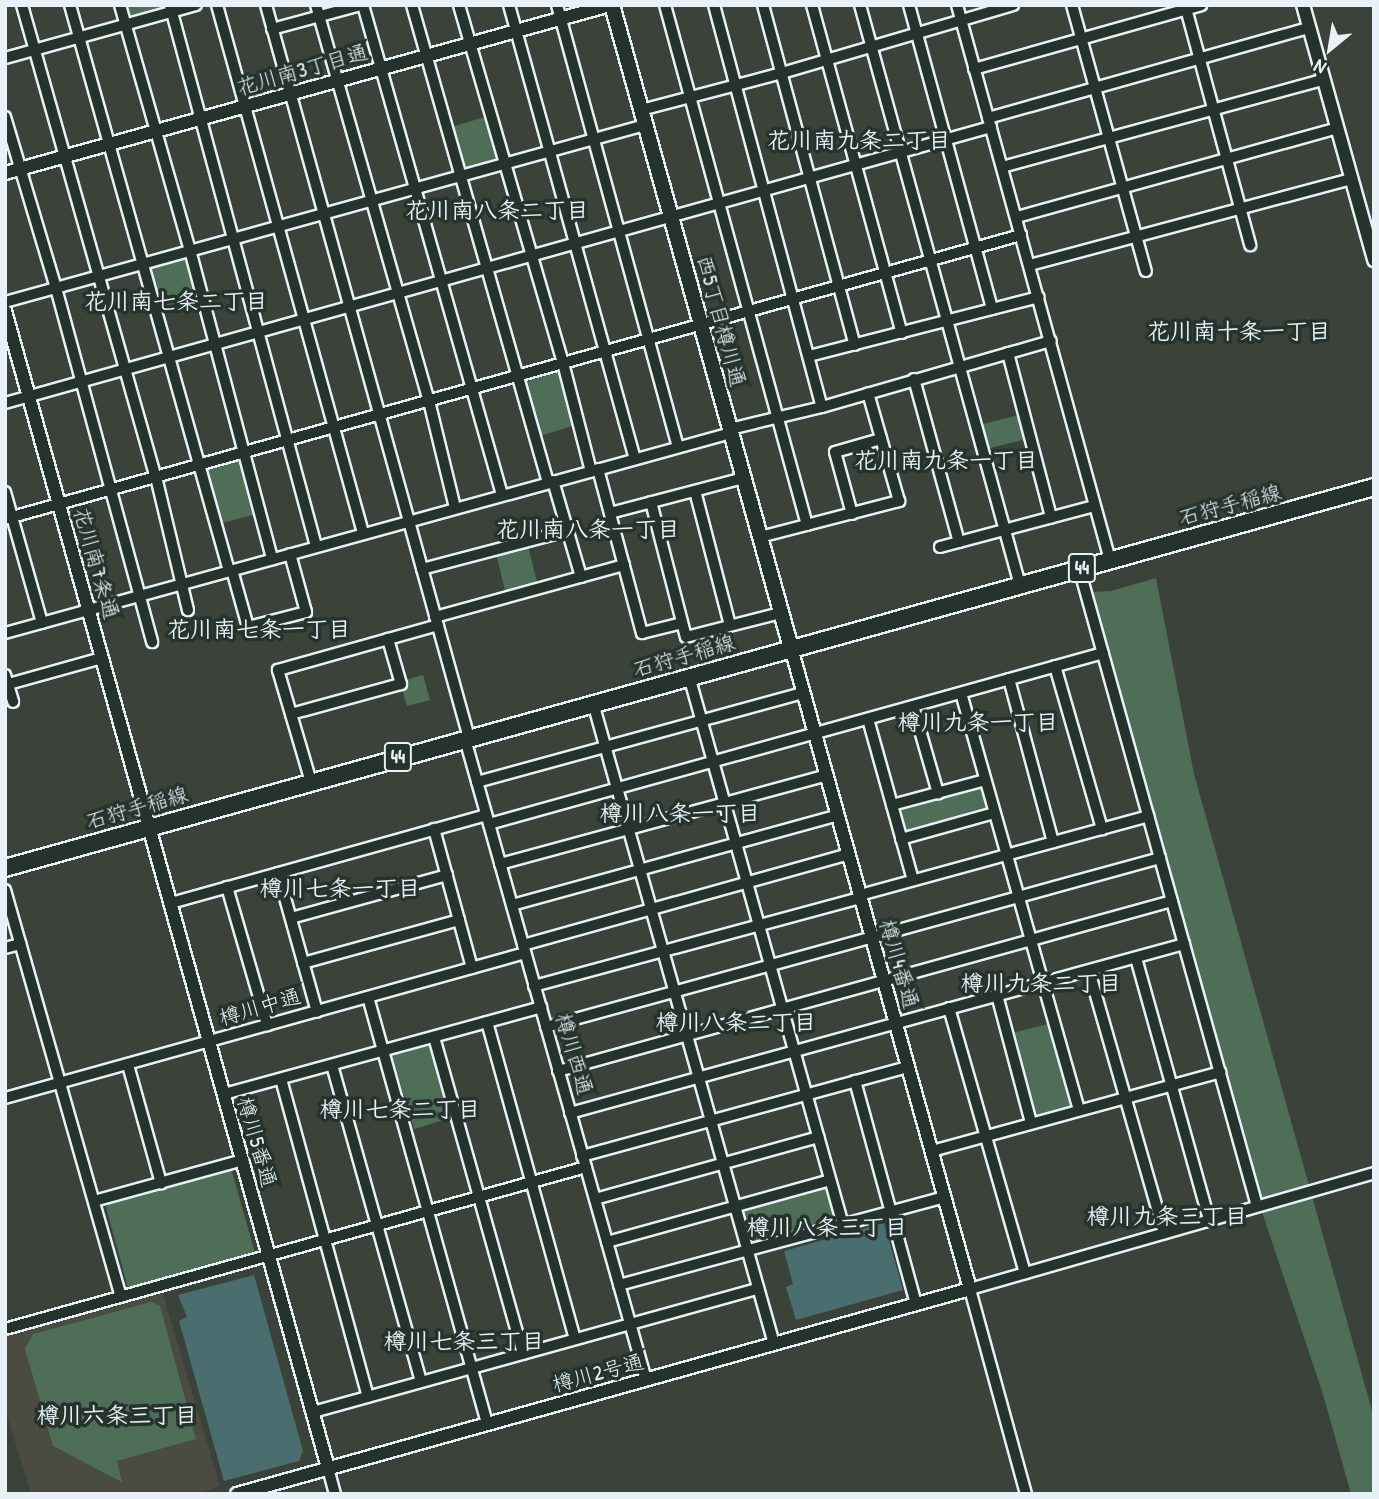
<!DOCTYPE html>
<meta charset="utf-8">
<style>
body{margin:0}
#map{position:relative;width:1379px;height:1499px;overflow:hidden;background:#3b4239;font-family:"Patrick Hand","Klee One",sans-serif}
div>[style]{position:absolute}
.built>*{inset:0;background:#4a4c42}
.green>*{inset:0;background:#4e6e57;transform-origin:0 0}
.water>*{inset:0;background:#4a6e6f}
.roads{filter:drop-shadow(2px 0 #e8f1f8) drop-shadow(-2px 0 #e8f1f8) drop-shadow(0 2px #e8f1f8) drop-shadow(0 -2px #e8f1f8)}
.minor>*{height:10px;margin:-5px;padding:0 5px;transform-origin:5px;border-radius:5px;background:#26332d}
.tertiary>*{height:12px;margin:-6px;padding:0 6px;transform-origin:6px;border-radius:6px;background:#26332d}
.secondary>*{height:14px;margin:-7px;padding:0 7px;transform-origin:7px;border-radius:7px;background:#26332d}
.primary>*{height:16px;margin:-8px;padding:0 8px;transform-origin:8px;border-radius:8px;background:#26332d}
span{translate:-50% -50%;white-space:nowrap;text-align:center;line-height:1.15;-webkit-text-stroke:7px #26332d;paint-order:stroke}
.shield-label span{padding:2px 5px;background:#26332d;border:2px solid;border-radius:5px;-webkit-text-stroke-width:0}
.shield-label{font-size:19px;color:#e8f1f8;font-weight:700}
.street-label{font-size:21px;color:#e8f1f8}
.neighbourhood-label{font-size:23px;color:#e8f1f8;font-weight:700}
.frame{position:absolute;inset:0;border:7px solid #e8f1f8;pointer-events:none}
.north{position:absolute;left:1295px;top:14px;width:70px;height:70px;-webkit-text-stroke:5px #26332d;paint-order:stroke;rotate:210deg;font-size:19px;font-weight:700;line-height:28px;text-align:center;color:#e8f1f8}
.north::after{content:'';display:block;margin:auto;width:24px;height:32px;background:#e8f1f8;clip-path:polygon(50% 0,100% 100%,50% 72%,0 100%)}
</style>
<div id="map">
<div class="built">
<div style="clip-path:polygon(162px 1291px,220px 1486px,197px 1494px,31px 1494px,5px 1409px,5px 1336px)"></div>
</div>
<div class="green">
<div style="clip-path:polygon(124px 5px,163px 5px,163px 6px,159px 10px,131px 17px,127px 16px)"></div>
<div style="clip-path:polygon(488px 116px,498px 156px,496px 159px,466px 168px,462px 165px,451px 127px)"></div>
<div style="clip-path:polygon(182px 259px,187px 262px,197px 301px,161px 309px,150px 271px,152px 267px)"></div>
<div style="left:561px;top:371px;width:56px;height:41px;rotate:73deg"></div>
<div style="left:1019px;top:415px;width:25px;height:38px;rotate:76deg"></div>
<div style="clip-path:polygon(239px 461px,257px 514px,222px 523px,207px 473px,209px 469px)"></div>
<div style="left:528px;top:546px;width:40px;height:33px;rotate:76deg"></div>
<div style="clip-path:polygon(1156px 578px,1194px 774px,1374px 1418px,1374px 1494px,1351px 1494px,1322px 1391px,1264px 1218px,1092px 592px,1111px 591px)"></div>
<div style="clip-path:polygon(423px 675px,430px 700px,407px 706px,402px 689px,408px 687px,406px 680px)"></div>
<div style="clip-path:polygon(980px 786px,988px 807px,986px 810px,907px 831px,904px 829px,901px 807px)"></div>
<div style="clip-path:polygon(1048px 1024px,1072px 1105px,1070px 1108px,1037px 1117px,1034px 1115px,1012px 1033px)"></div>
<div style="left:429px;top:1044px;width:77px;height:39px;rotate:73deg"></div>
<div style="clip-path:polygon(231px 1168px,255px 1253px,128px 1288px,106px 1207px,109px 1203px)"></div>
<div style="left:825px;top:1187px;width:35px;height:84px;rotate:75deg"></div>
<div style="clip-path:polygon(151px 1302px,160px 1306px,196px 1439px,117px 1461px,122px 1482px,53px 1446px,25px 1349px,33px 1334px)"></div>
</div>
<div class="water">
<div style="clip-path:polygon(884px 1223px,903px 1290px,796px 1320px,786px 1287px,793px 1284px,784px 1251px)"></div>
<div style="clip-path:polygon(254px 1275px,303px 1451px,299px 1461px,224px 1481px,179px 1321px,187px 1317px,178px 1295px)"></div>
</div>
<div class="roads">
<div class="minor">
<div style="left:22px;top:5px;width:491px;rotate:74.2deg"></div>
<div style="left:156px;top:477px;width:137px;rotate:76.5deg"></div>
<div style="left:70px;top:5px;width:588px;rotate:74.31deg"></div>
<div style="left:120px;top:5px;width:255px;rotate:74.1deg"></div>
<div style="left:190px;top:250px;width:320px;rotate:75.1deg"></div>
<div style="left:170px;top:5px;width:560px;rotate:74.9deg"></div>
<div style="left:217px;top:5px;width:548px;rotate:74.54deg"></div>
<div style="left:266px;top:5px;width:761px;rotate:74.52deg"></div>
<div style="left:316px;top:5px;width:412px;rotate:74.1deg"></div>
<div style="left:429px;top:401px;width:110px;rotate:76.3deg"></div>
<div style="left:363px;top:5px;width:509px;rotate:74.16deg"></div>
<div style="left:412px;top:5px;width:496px;rotate:74.1deg"></div>
<div style="left:459px;top:5px;width:373px;rotate:73.8deg"></div>
<div style="left:563px;top:363px;width:112px;rotate:75.5deg"></div>
<div style="left:509px;top:5px;width:471px;rotate:74.5deg"></div>
<div style="left:557px;top:5px;width:458px;rotate:74.7deg"></div>
<div style="left:665px;top:5px;width:539px;rotate:74.73deg"></div>
<div style="left:714px;top:5px;width:416px;rotate:75deg"></div>
<div style="left:822px;top:407px;width:95px;rotate:166.6deg"></div>
<div style="left:763px;top:5px;width:352px;rotate:74.9deg"></div>
<div style="left:812px;top:5px;width:340px;rotate:74.7deg"></div>
<div style="left:860px;top:5px;width:602px;rotate:74.58deg"></div>
<div style="left:909px;top:5px;width:315px;rotate:74.7deg"></div>
<div style="left:957px;top:5px;width:576px;rotate:74.59deg"></div>
<div style="left:1072px;top:5px;width:276px;rotate:74.5deg"></div>
<div style="left:1185px;top:5px;width:249px;rotate:74.8deg"></div>
<div style="left:272px;top:29px;width:92px;rotate:-15.1deg"></div>
<div style="left:5px;top:58px;width:198px;rotate:-15.5deg"></div>
<div style="left:974px;top:69px;width:236px;rotate:-15.7deg"></div>
<div style="left:641px;top:110px;width:146px;rotate:-14.7deg"></div>
<div style="left:782px;top:73px;width:241px;rotate:-16.4deg"></div>
<div style="left:5px;top:117px;width:178px;rotate:73.4deg"></div>
<div style="left:56px;top:288px;width:367px;rotate:74.8deg"></div>
<div style="left:988px;top:118px;width:333px;rotate:-15.7deg"></div>
<div style="left:1002px;top:167px;width:333px;rotate:-15.2deg"></div>
<div style="left:1017px;top:217px;width:332px;rotate:-15.5deg"></div>
<div style="left:1030px;top:265px;width:332px;rotate:-15deg"></div>
<div style="left:5px;top:302px;width:664px;rotate:-15.46deg"></div>
<div style="left:1008px;top:353px;width:170px;rotate:75.3deg"></div>
<div style="left:809px;top:356px;width:237px;rotate:-14.4deg"></div>
<div style="left:914px;top:379px;width:169px;rotate:74.6deg"></div>
<div style="left:5px;top:403px;width:1024px;rotate:-15.64deg"></div>
<div style="left:822px;top:407px;width:238px;rotate:-16.1deg"></div>
<div style="left:598px;top:469px;width:170px;rotate:75deg"></div>
<div style="left:642px;top:633px;width:41px;rotate:-14deg"></div>
<div style="left:553px;top:481px;width:100px;rotate:73.7deg"></div>
<div style="left:695px;top:491px;width:138px;rotate:75.4deg"></div>
<div style="left:5px;top:492px;width:136px;rotate:74.2deg"></div>
<div style="left:651px;top:502px;width:139px;rotate:75.5deg"></div>
<div style="left:686px;top:637px;width:98px;rotate:-14.2deg"></div>
<div style="left:610px;top:513px;width:138px;rotate:-14.7deg"></div>
<div style="left:852px;top:514px;width:64px;rotate:-105.3deg"></div>
<div style="left:835px;top:452px;width:48px;rotate:-15.8deg"></div>
<div style="left:5px;top:519px;width:1055px;rotate:-15.62deg"></div>
<div style="left:760px;top:537px;width:144px;rotate:-14.5deg"></div>
<div style="left:899px;top:501px;width:112px;rotate:-106deg"></div>
<div style="left:940px;top:547px;width:159px;rotate:-14.9deg"></div>
<div style="left:1079px;top:568px;width:662px;rotate:74.41deg"></div>
<div style="left:422px;top:569px;width:150px;rotate:-14.7deg"></div>
<div style="left:232px;top:570px;width:59px;rotate:74.3deg"></div>
<div style="left:248px;top:627px;width:60px;rotate:-14.5deg"></div>
<div style="left:306px;top:612px;width:60px;rotate:-105.4deg"></div>
<div style="left:435px;top:617px;width:196px;rotate:-15.4deg"></div>
<div style="left:5px;top:633px;width:753px;rotate:-15.4deg"></div>
<div style="left:1055px;top:666px;width:170px;rotate:73.9deg"></div>
<div style="left:5px;top:675px;width:28px;rotate:73deg"></div>
<div style="left:689px;top:676px;width:570px;rotate:74.33deg"></div>
<div style="left:1009px;top:679px;width:169px;rotate:74.9deg"></div>
<div style="left:5px;top:685px;width:101px;rotate:-15.6deg"></div>
<div style="left:961px;top:693px;width:433px;rotate:74.2deg"></div>
<div style="left:593px;top:703px;width:666px;rotate:74.23deg"></div>
<div style="left:913px;top:706px;width:91px;rotate:74deg"></div>
<div style="left:291px;top:714px;width:114px;rotate:-15.3deg"></div>
<div style="left:401px;top:684px;width:47px;rotate:-106.1deg"></div>
<div style="left:868px;top:719px;width:167px;rotate:74.4deg"></div>
<div style="left:465px;top:739px;width:666px;rotate:74.23deg"></div>
<div style="left:311px;top:782px;width:117px;rotate:-106.4deg"></div>
<div style="left:278px;top:670px;width:166px;rotate:-15.7deg"></div>
<div style="left:477px;top:782px;width:338px;rotate:-15.3deg"></div>
<div style="left:892px;top:805px;width:96px;rotate:-15deg"></div>
<div style="left:489px;top:824px;width:637px;rotate:-15.56deg"></div>
<div style="left:434px;top:829px;width:144px;rotate:74.7deg"></div>
<div style="left:901px;top:839px;width:97px;rotate:-15.6deg"></div>
<div style="left:500px;top:864px;width:339px;rotate:-15.2deg"></div>
<div style="left:278px;top:873px;width:144px;rotate:74.3deg"></div>
<div style="left:227px;top:887px;width:144px;rotate:73.8deg"></div>
<div style="left:5px;top:890px;width:423px;rotate:74.1deg"></div>
<div style="left:860px;top:895px;width:299px;rotate:-15.3deg"></div>
<div style="left:171px;top:903px;width:327px;rotate:-15.6deg"></div>
<div style="left:512px;top:905px;width:338px;rotate:-15.4deg"></div>
<div style="left:291px;top:918px;width:162px;rotate:-15.4deg"></div>
<div style="left:523px;top:945px;width:338px;rotate:-15.6deg"></div>
<div style="left:5px;top:948px;width:16px;rotate:-15deg"></div>
<div style="left:1136px;top:958px;width:272px;rotate:74.4deg"></div>
<div style="left:303px;top:963px;width:162px;rotate:-15.4deg"></div>
<div style="left:1089px;top:971px;width:273px;rotate:74deg"></div>
<div style="left:534px;top:986px;width:339px;rotate:-15.1deg"></div>
<div style="left:997px;top:995px;width:132px;rotate:75.1deg"></div>
<div style="left:368px;top:997px;width:443px;rotate:74.4deg"></div>
<div style="left:949px;top:1008px;width:276px;rotate:74deg"></div>
<div style="left:487px;top:1022px;width:329px;rotate:74.5deg"></div>
<div style="left:546px;top:1027px;width:637px;rotate:-15.39deg"></div>
<div style="left:434px;top:1037px;width:329px;rotate:74.3deg"></div>
<div style="left:128px;top:1065px;width:123px;rotate:74.4deg"></div>
<div style="left:332px;top:1065px;width:329px;rotate:74.3deg"></div>
<div style="left:558px;top:1071px;width:637px;rotate:-15.48deg"></div>
<div style="left:281px;top:1079px;width:329px;rotate:74.7deg"></div>
<div style="left:855px;top:1081px;width:231px;rotate:74.7deg"></div>
<div style="left:224px;top:1094px;width:329px;rotate:-15.3deg"></div>
<div style="left:5px;top:1098px;width:540px;rotate:-15.58deg"></div>
<div style="left:570px;top:1113px;width:637px;rotate:-15.39deg"></div>
<div style="left:932px;top:1151px;width:299px;rotate:-15.3deg"></div>
<div style="left:582px;top:1156px;width:338px;rotate:-15.3deg"></div>
<div style="left:595px;top:1199px;width:232px;rotate:-15.5deg"></div>
<div style="left:94px;top:1201px;width:155px;rotate:-15.4deg"></div>
<div style="left:607px;top:1242px;width:231px;rotate:-15.5deg"></div>
<div style="left:619px;top:1285px;width:338px;rotate:-15.1deg"></div>
<div style="left:5px;top:1329px;width:603px;rotate:-15.58deg"></div>
<div style="left:313px;top:1412px;width:462px;rotate:-15.5deg"></div>
<div style="left:328px;top:1468px;width:27px;rotate:75deg"></div>
<div style="left:1026px;top:1494px;width:213px;rotate:-105.3deg"></div>
<div style="left:970px;top:1289px;width:420px;rotate:-16deg"></div>
</div>
<div class="tertiary">
<div style="left:1303px;top:5px;width:265px;rotate:74.4deg"></div>
<div style="left:5px;top:173px;width:628px;rotate:-15.52deg"></div>
<div style="left:5px;top:311px;width:1201px;rotate:74.4deg"></div>
<div style="left:237px;top:1494px;width:761px;rotate:-15.62deg"></div>
<div style="left:970px;top:1289px;width:666px;rotate:-105.6deg"></div>
</div>
<div class="secondary">
<div style="left:612px;top:5px;width:667px;rotate:74.44deg"></div>
</div>
<div class="primary">
<div style="left:5px;top:868px;width:1421px;rotate:-15.55deg"></div>
</div>
</div>
<div class="shield-label">
<span style="left:1082px;top:568px">44</span>
<span style="left:398px;top:757px">44</span>
</div>
<div class="street-label">
<span style="left:302px;top:70px;rotate:-16deg">花川南3丁目通</span>
<span style="left:721px;top:321px;rotate:75deg">西5丁目樽川通</span>
<span style="left:1230px;top:505px;rotate:-15deg">石狩手稲線</span>
<span style="left:96px;top:563px;rotate:74deg">花川南7条通</span>
<span style="left:684px;top:656px;rotate:-16deg">石狩手稲線</span>
<span style="left:137px;top:808px;rotate:-16deg">石狩手稲線</span>
<span style="left:899px;top:964px;rotate:74deg">樽川4番通</span>
<span style="left:260px;top:1007px;rotate:-16deg">樽川中通</span>
<span style="left:574px;top:1054px;rotate:74deg">樽川西通</span>
<span style="left:257px;top:1142px;rotate:74deg">樽川5番通</span>
<span style="left:598px;top:1373px;rotate:-15deg">樽川2号通</span>
</div>
<div class="neighbourhood-label">
<span style="left:859px;top:140px">花川南九条二丁目</span>
<span style="left:497px;top:210px">花川南八条二丁目</span>
<span style="left:176px;top:301px">花川南七条二丁目</span>
<span style="left:1239px;top:331px">花川南十条一丁目</span>
<span style="left:946px;top:460px">花川南九条一丁目</span>
<span style="left:588px;top:529px">花川南八条一丁目</span>
<span style="left:259px;top:629px">花川南七条一丁目</span>
<span style="left:978px;top:722px">樽川九条一丁目</span>
<span style="left:680px;top:813px">樽川八条一丁目</span>
<span style="left:340px;top:888px">樽川七条一丁目</span>
<span style="left:1041px;top:983px">樽川九条二丁目</span>
<span style="left:736px;top:1022px">樽川八条二丁目</span>
<span style="left:400px;top:1109px">樽川七条二丁目</span>
<span style="left:1167px;top:1216px">樽川九条三丁目</span>
<span style="left:827px;top:1227px">樽川八条三丁目</span>
<span style="left:464px;top:1341px">樽川七条三丁目</span>
<span style="left:117px;top:1415px">樽川六条三丁目</span>
</div>
<div class="frame"></div>
<div class="north">N</div>
</div>
